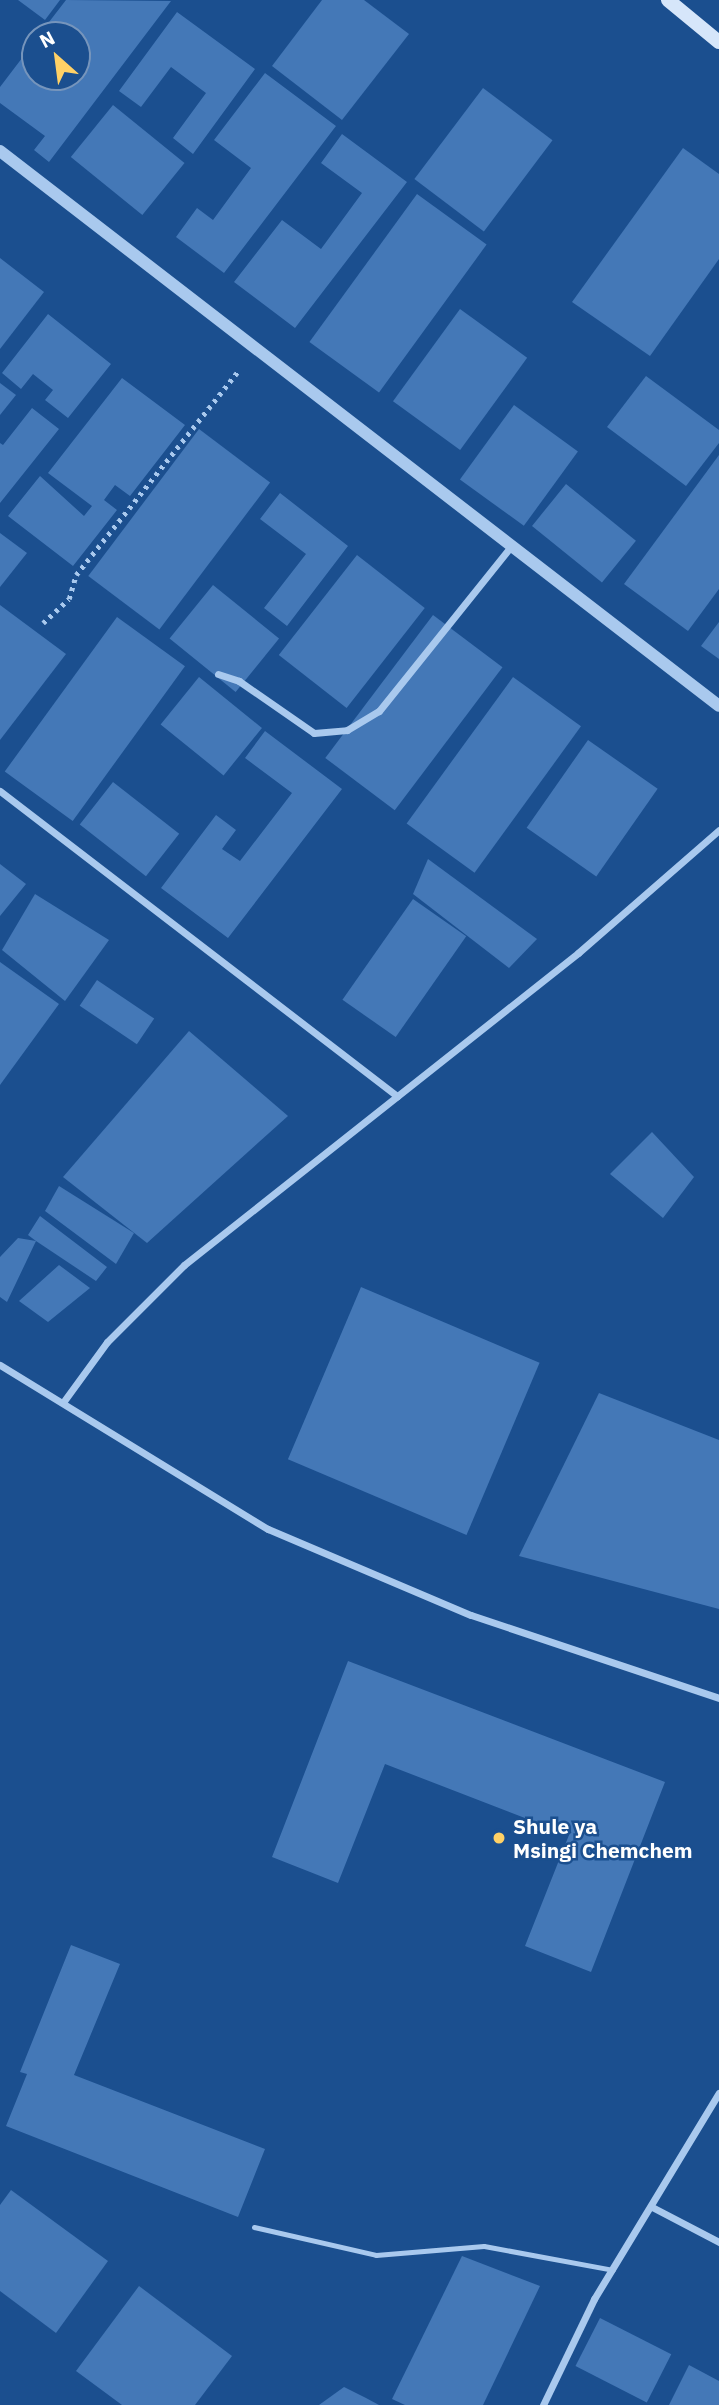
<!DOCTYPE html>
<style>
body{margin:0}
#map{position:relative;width:719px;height:2405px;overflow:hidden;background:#1b4f8f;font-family:"IBM Plex Sans",sans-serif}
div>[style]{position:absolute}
.building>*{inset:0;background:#4478b7;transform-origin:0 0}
.path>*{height:4.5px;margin-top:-2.25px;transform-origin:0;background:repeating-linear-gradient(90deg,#a9c9ee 0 3.5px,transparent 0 8.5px)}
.service>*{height:5px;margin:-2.5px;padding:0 2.5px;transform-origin:2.5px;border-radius:2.5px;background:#a9c9ee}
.minor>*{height:7px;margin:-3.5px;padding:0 3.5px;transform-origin:3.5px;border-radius:3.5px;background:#a9c9ee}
.tertiary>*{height:12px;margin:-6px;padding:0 6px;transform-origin:6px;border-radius:6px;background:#a9c9ee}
.secondary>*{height:14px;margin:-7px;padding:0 7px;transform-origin:7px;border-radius:7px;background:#d6e6fa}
.dots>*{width:19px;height:19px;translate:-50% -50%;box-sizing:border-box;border:4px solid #1b4f8f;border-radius:50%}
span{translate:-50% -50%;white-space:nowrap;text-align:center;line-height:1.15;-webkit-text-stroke:5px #1b4f8f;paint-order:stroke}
.poi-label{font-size:21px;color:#fff;font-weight:700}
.left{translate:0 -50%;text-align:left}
.north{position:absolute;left:21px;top:21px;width:70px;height:70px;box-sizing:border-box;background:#1b4f8f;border:2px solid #7695bc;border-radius:50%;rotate:332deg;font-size:19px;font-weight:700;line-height:28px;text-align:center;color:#fff}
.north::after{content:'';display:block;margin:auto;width:24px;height:32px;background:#ffd166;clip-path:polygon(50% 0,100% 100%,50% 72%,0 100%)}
</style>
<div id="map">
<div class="building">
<div style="clip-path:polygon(18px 0,60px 0,45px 20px)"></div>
<div style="clip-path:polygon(66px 0,171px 1px,49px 162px,34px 150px,45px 136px,0 103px,0 87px,35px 41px,35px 77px,77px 77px,77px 35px,39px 35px)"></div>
<div style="clip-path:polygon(322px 0,364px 0,409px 34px,342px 120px,272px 66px)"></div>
<div style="clip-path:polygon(177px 12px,255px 69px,193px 154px,173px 138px,206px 93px,171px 67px,141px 107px,119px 91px)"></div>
<div style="clip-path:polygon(265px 73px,336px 126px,224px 273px,176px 237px,197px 208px,213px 220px,251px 168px,214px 140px)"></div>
<div style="left:483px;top:88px;width:87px;height:114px;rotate:37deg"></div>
<div style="left:113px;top:105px;width:92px;height:67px;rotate:39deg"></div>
<div style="clip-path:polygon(342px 134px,407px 182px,295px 328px,234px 282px,282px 220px,321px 249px,362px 193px,321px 163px)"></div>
<div style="clip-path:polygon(683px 148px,719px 174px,719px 259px,650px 356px,572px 302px)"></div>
<div style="left:417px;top:194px;width:86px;height:183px;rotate:36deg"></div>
<div style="clip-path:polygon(0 258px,44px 292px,0 349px)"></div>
<div style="left:460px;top:309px;width:83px;height:114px;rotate:36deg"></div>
<div style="clip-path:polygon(48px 314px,111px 364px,68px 418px,45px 400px,53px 390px,33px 374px,21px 389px,2px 373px)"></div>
<div style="clip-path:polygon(646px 376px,719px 430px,719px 443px,686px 486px,607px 427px)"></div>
<div style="clip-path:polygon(122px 378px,185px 425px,130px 496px,115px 485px,104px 500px,117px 510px,73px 566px,8px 516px,40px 476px,84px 516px,92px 506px,48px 473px)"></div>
<div style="clip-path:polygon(0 383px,16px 395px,0 415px)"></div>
<div style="left:514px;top:405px;width:79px;height:92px;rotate:36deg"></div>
<div style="clip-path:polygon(32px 408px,59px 429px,0 503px,0 443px,3px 445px)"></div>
<div style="left:199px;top:429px;width:89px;height:184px;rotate:37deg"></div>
<div style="clip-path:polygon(719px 455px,719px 589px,688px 631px,624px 584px)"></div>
<div style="left:566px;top:484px;width:90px;height:54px;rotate:39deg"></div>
<div style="clip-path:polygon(280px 493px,348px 546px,287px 626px,264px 608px,306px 554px,260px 519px)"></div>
<div style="clip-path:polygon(0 533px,27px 553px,0 587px)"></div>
<div style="left:357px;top:555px;width:86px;height:127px;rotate:38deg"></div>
<div style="left:213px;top:585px;width:85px;height:69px;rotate:39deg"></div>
<div style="clip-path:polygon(0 605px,66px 654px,0 740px)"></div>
<div style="left:433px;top:615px;width:87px;height:179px;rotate:37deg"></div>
<div style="left:117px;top:617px;width:84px;height:191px;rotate:36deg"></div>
<div style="clip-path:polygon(719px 622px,719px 659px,701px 646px)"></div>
<div style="left:199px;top:677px;width:81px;height:61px;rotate:39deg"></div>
<div style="left:513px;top:677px;width:84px;height:181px;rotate:36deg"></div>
<div style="clip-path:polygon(265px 731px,342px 789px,228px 938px,161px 888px,216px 815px,236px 830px,222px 849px,240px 861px,292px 793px,245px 758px)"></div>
<div style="left:588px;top:740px;width:85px;height:107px;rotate:35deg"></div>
<div style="left:113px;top:782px;width:84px;height:54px;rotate:38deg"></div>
<div style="clip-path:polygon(428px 859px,537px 939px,509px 968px,413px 894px)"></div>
<div style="clip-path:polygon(0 864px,26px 884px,0 916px)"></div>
<div style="clip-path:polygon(35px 894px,109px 940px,65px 1001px,2px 950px)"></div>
<div style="left:413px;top:899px;width:65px;height:123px;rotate:35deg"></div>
<div style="clip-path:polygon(0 962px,59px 1004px,0 1085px)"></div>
<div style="left:97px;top:980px;width:69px;height:31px;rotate:34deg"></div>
<div style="clip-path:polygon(189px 1031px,288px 1116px,147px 1243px,63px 1177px)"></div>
<div style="clip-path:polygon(652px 1132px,694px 1177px,663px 1218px,610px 1174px)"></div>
<div style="clip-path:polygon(59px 1186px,134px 1233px,116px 1264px,45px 1211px)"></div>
<div style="clip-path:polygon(40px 1216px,107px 1267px,96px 1281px,36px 1241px,7px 1302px,0 1297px,0 1257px,18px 1238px,36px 1241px,28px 1235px)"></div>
<div style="clip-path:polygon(59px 1265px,90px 1288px,48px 1322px,19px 1301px)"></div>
<div style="left:361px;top:1287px;width:194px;height:187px;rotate:23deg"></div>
<div style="clip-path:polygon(599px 1393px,719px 1440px,719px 1609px,519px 1556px)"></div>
<div style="clip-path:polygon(348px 1661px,665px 1782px,591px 1972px,525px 1946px,569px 1835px,385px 1764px,338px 1883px,272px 1857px)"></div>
<div style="clip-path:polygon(71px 1945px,120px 1964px,74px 2075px,265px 2149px,238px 2217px,6px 2126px,27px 2074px,20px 2072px)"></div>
<div style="clip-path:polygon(11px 2190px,108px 2261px,56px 2333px,0 2291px,0 2205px)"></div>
<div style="clip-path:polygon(462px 2256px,540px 2286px,483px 2405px,405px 2405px,392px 2399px)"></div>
<div style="clip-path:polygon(139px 2286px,232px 2356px,195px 2405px,122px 2405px,76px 2371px)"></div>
<div style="left:600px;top:2318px;width:80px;height:54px;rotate:27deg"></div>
<div style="clip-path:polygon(689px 2365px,719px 2381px,719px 2405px,669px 2405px)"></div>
<div style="clip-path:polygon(344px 2387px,366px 2398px,379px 2405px,319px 2405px)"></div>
</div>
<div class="path">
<div style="left:43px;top:623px;width:35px;rotate:-43deg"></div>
<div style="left:69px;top:599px;width:25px;rotate:-74deg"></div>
<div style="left:76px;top:575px;width:260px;rotate:-51.5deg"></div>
</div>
<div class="service">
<div style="left:254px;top:2227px;width:125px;rotate:12.9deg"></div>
<div style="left:376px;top:2255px;width:108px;rotate:-4.8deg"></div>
<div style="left:484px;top:2246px;width:131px;rotate:10.5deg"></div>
</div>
<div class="minor">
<div style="left:218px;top:674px;width:22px;rotate:18deg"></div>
<div style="left:239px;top:681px;width:91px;rotate:34.7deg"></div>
<div style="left:314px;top:733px;width:33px;rotate:-5deg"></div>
<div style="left:347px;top:730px;width:37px;rotate:-31deg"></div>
<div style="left:379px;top:711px;width:211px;rotate:-51.3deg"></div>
<div style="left:0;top:791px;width:501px;rotate:37.53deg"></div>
<div style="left:0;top:1365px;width:314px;rotate:31.5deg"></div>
<div style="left:268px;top:1529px;width:220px;rotate:23deg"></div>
<div style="left:471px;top:1615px;width:262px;rotate:18.5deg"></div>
<div style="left:64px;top:1401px;width:73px;rotate:-53.9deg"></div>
<div style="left:107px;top:1342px;width:109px;rotate:-45deg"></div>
<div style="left:184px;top:1265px;width:503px;rotate:-38.37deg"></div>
<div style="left:578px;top:953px;width:187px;rotate:-41.1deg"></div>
<div style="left:652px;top:2207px;width:76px;rotate:27.6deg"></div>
<div style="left:543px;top:2405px;width:118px;rotate:-64.3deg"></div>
<div style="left:594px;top:2299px;width:241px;rotate:-58.8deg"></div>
</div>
<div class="tertiary">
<div style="left:0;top:151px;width:908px;rotate:37.66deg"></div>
</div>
<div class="secondary">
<div style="left:668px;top:0;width:66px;rotate:39.5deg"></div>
</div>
<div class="dots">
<div style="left:499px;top:1838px;background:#ffd166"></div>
</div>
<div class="poi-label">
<span class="left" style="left:513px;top:1838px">Shule ya<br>Msingi Chemchem</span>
</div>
<div class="north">N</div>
</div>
